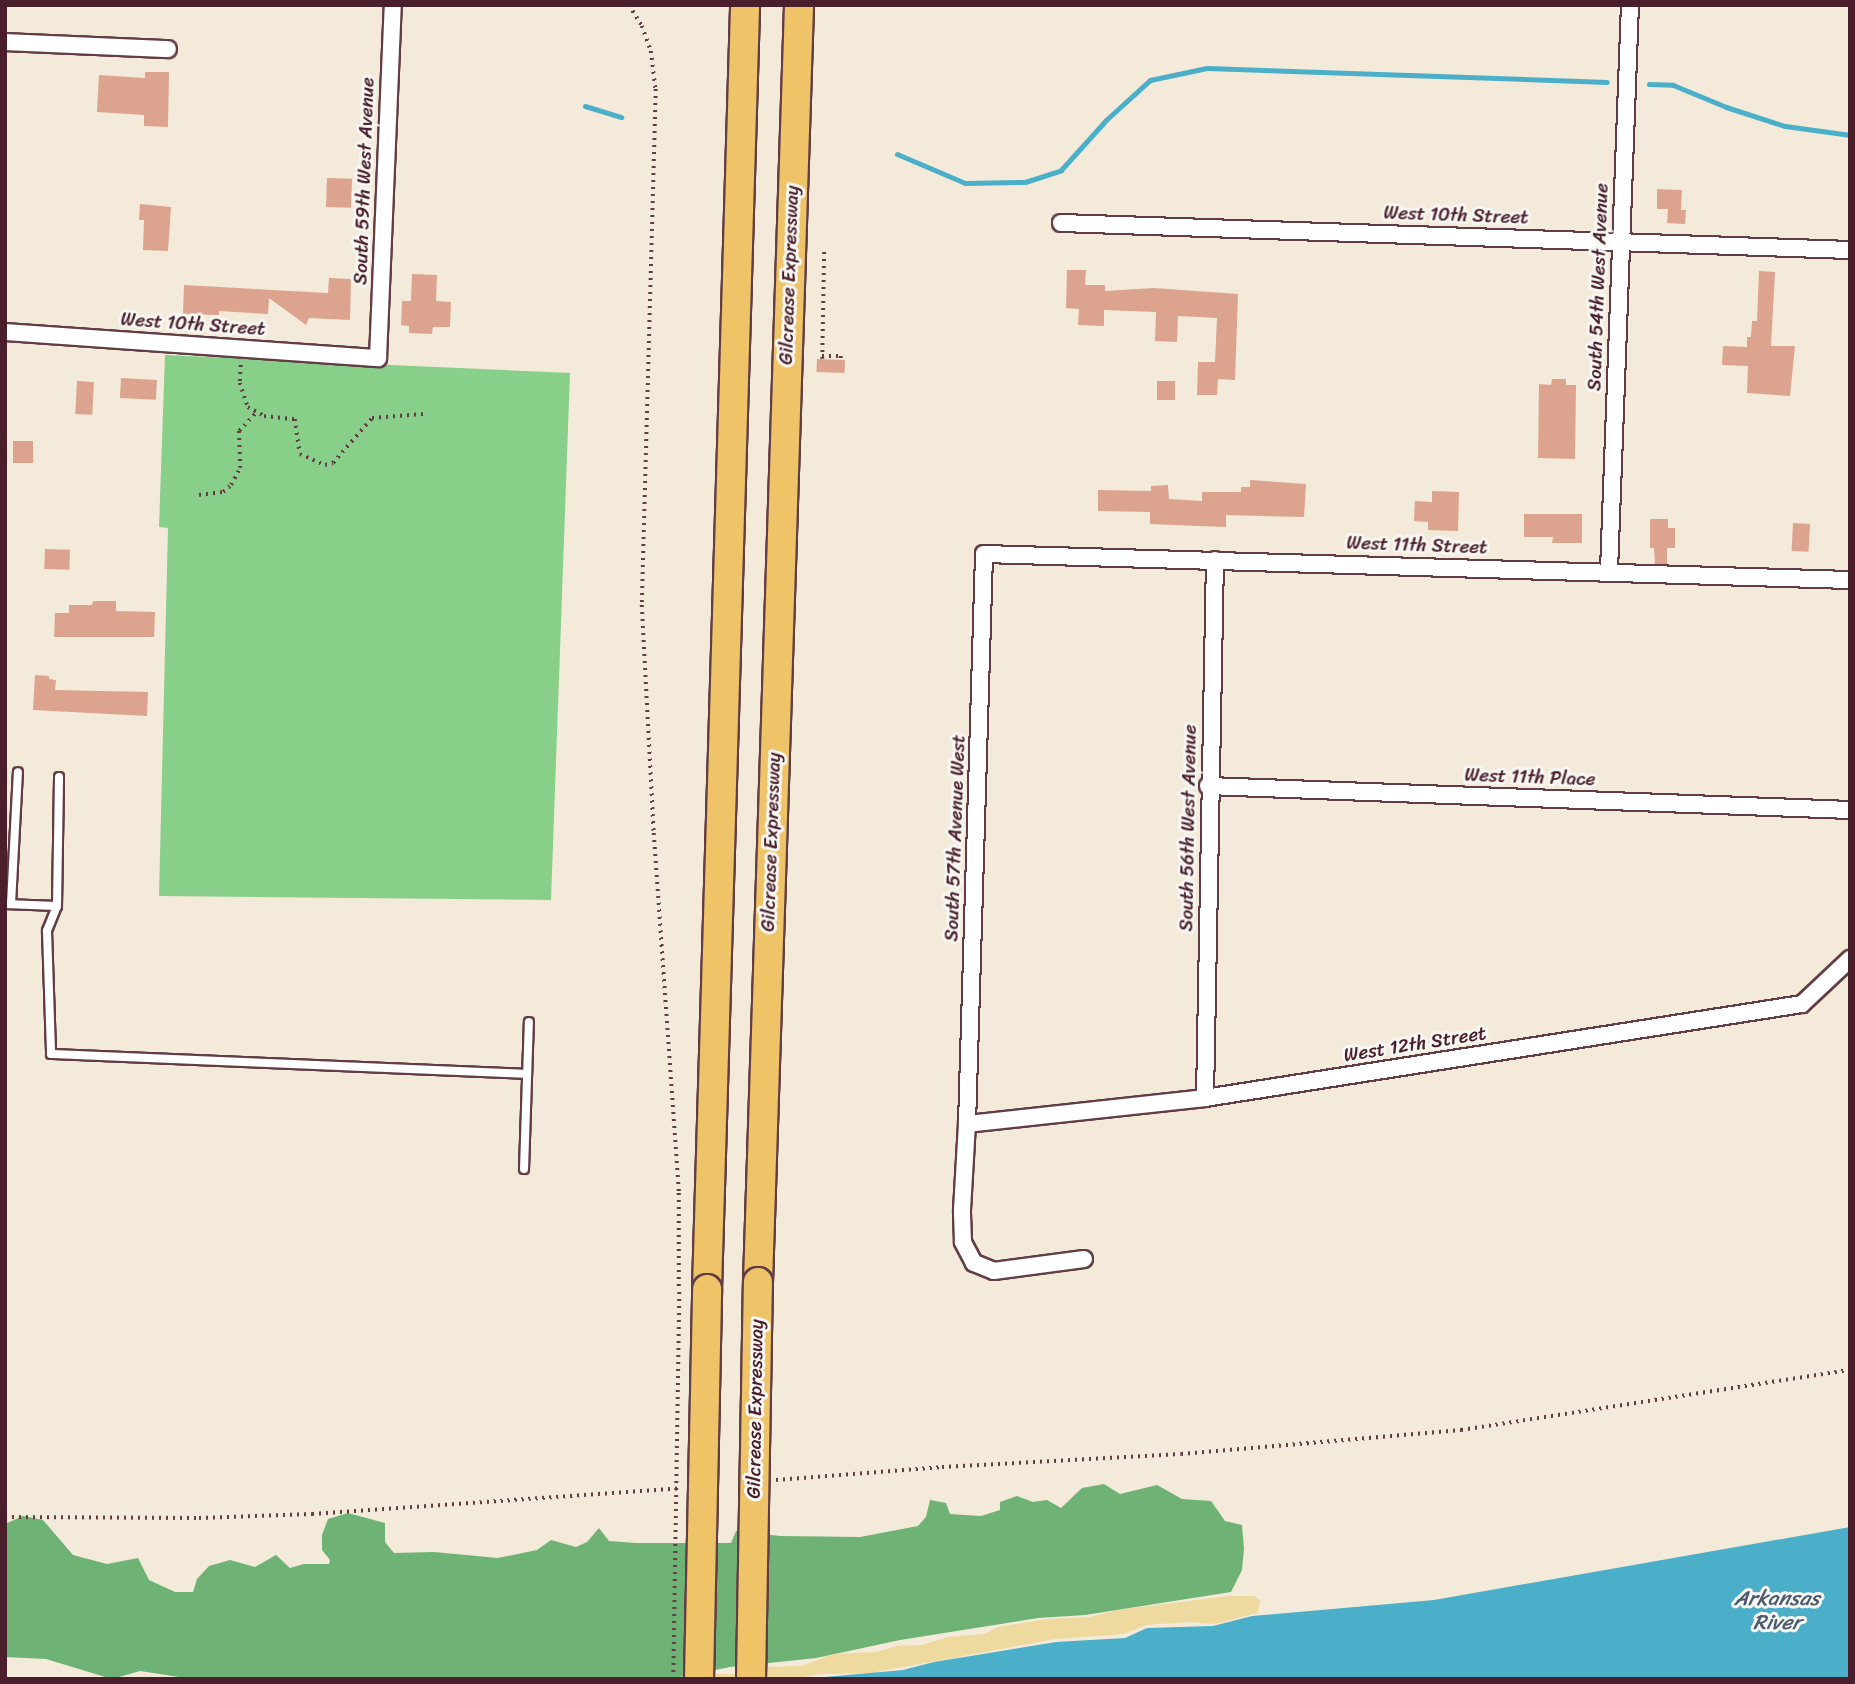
<!DOCTYPE html>
<style>
body{margin:0}
#map{position:relative;width:1855px;height:1684px;overflow:hidden;background:#f3ead9;font-family:Sriracha,sans-serif}
div>[style]{position:absolute}
.green>*{inset:0;background:#88cf89}
.forest>*{inset:0;background:#6eb275}
.sand>*{inset:0;background:#eeda9e}
.water>*{inset:0;background:#4bafca}
.stream>*{height:5px;margin:-2.5px;padding:0 2.5px;transform-origin:2.5px;border-radius:2.5px;background:#4bafca}
.building>*{inset:0;background:#dca48f;transform-origin:0 0}
.path>*{height:3.5px;margin-top:-1.75px;transform-origin:0;background:repeating-linear-gradient(90deg,#633d45 0 2px,transparent 0 7px)}
.roads{filter:drop-shadow(2px 0 #633d45) drop-shadow(-2px 0 #633d45) drop-shadow(0 2px #633d45) drop-shadow(0 -2px #633d45)}
.service>*{height:8px;margin:-4px;padding:0 4px;transform-origin:4px;border-radius:4px;background:#fff}
.minor>*{height:16px;margin:-8px;padding:0 8px;transform-origin:8px;border-radius:8px;background:#fff}
.motorway>*{height:28px;margin:-14px;padding:0 14px;transform-origin:14px;border-radius:14px;background:#efc469}
.path-bridge>*{height:3.5px;margin-top:-1.75px;transform-origin:0;background:repeating-linear-gradient(90deg,#633d45 0 2px,transparent 0 7px)}
.bridges{filter:drop-shadow(2px 0 #633d45) drop-shadow(-2px 0 #633d45) drop-shadow(0 2px #633d45) drop-shadow(0 -2px #633d45)}
.motorway-bridge>*{height:28px;margin:-14px;padding:0 14px;transform-origin:14px;border-radius:14px;background:#efc469}
span{translate:-50% -50%;white-space:nowrap;text-align:center;line-height:1.15;-webkit-text-stroke:6px #f6f6f2;paint-order:stroke}
.street-label{font-size:19px;color:#4a1f2b}
.water-label{font-size:21px;color:#4a596b;font-style:italic}
.frame{position:absolute;inset:0;border:7px solid #4a1f2b;pointer-events:none}
</style>
<div id="map">
<div class="green">
<div style="clip-path:polygon(165px 355px,570px 373px,551px 900px,159px 896px,168px 528px,159px 527px)"></div>
</div>
<div class="forest">
<div style="clip-path:polygon(1104px 1484px,1120px 1494px,1157px 1485px,1182px 1499px,1211px 1501px,1225px 1521px,1242px 1525px,1244px 1549px,1242px 1570px,1231px 1592px,1085px 1615px,1038px 1618px,900px 1640px,816px 1658px,730px 1667px,670px 1679px,192px 1679px,140px 1671px,112px 1679px,46px 1659px,5px 1657px,5px 1524px,23px 1516px,43px 1520px,73px 1555px,107px 1564px,138px 1558px,149px 1580px,175px 1592px,193px 1592px,197px 1579px,209px 1566px,230px 1560px,255px 1567px,276px 1555px,290px 1568px,304px 1564px,329px 1564px,330px 1560px,322px 1550px,322px 1535px,328px 1519px,348px 1513px,385px 1523px,385px 1542px,394px 1553px,434px 1552px,498px 1558px,537px 1550px,551px 1540px,576px 1547px,587px 1542px,599px 1528px,609px 1541px,636px 1543px,731px 1543px,736px 1531px,780px 1536px,860px 1537px,918px 1526px,926px 1517px,930px 1500px,946px 1503px,950px 1514px,981px 1516px,1000px 1510px,1000px 1502px,1017px 1496px,1033px 1502px,1047px 1500px,1061px 1508px,1082px 1488px)"></div>
</div>
<div class="sand">
<div style="clip-path:polygon(1228px 1596px,1254px 1596px,1260px 1600px,1258px 1613px,1215px 1624px,1189px 1622px,1146px 1625px,1123px 1634px,1056px 1639px,870px 1673px,821px 1674px,791px 1679px,694px 1679px,711px 1674px,738px 1674px,762px 1667px,802px 1666px,833px 1654px,877px 1652px,896px 1646px,922px 1645px,948px 1637px,984px 1634px,998px 1627px,1047px 1619px,1090px 1617px,1118px 1610px)"></div>
</div>
<div class="water">
<div style="clip-path:polygon(1850px 1527px,1850px 1679px,803px 1679px,903px 1670px,934px 1662px,1056px 1642px,1125px 1638px,1147px 1628px,1213px 1626px,1252px 1616px,1434px 1600px)"></div>
</div>
<div class="stream">
<div style="left:1649px;top:84px;width:24px;rotate:2deg"></div>
<div style="left:1673px;top:85px;width:57px;rotate:22.5deg"></div>
<div style="left:1726px;top:107px;width:62px;rotate:17.9deg"></div>
<div style="left:1785px;top:126px;width:66px;rotate:7.9deg"></div>
<div style="left:585px;top:106px;width:38px;rotate:17deg"></div>
<div style="left:897px;top:154px;width:74px;rotate:23.1deg"></div>
<div style="left:965px;top:183px;width:60px;rotate:-1deg"></div>
<div style="left:1025px;top:182px;width:38px;rotate:-18deg"></div>
<div style="left:1061px;top:170px;width:67px;rotate:-48deg"></div>
<div style="left:1106px;top:120px;width:59px;rotate:-42.3deg"></div>
<div style="left:1150px;top:80px;width:58px;rotate:-11.9deg"></div>
<div style="left:1207px;top:68px;width:400px;rotate:2deg"></div>
</div>
<div class="building">
<div style="clip-path:polygon(145px 72px,169px 72px,168px 127px,144px 126px,144px 115px,97px 112px,99px 75px,145px 78px)"></div>
<div style="left:327px;top:178px;width:25px;height:29px;rotate:2deg"></div>
<div style="clip-path:polygon(1657px 189px,1682px 190px,1681px 210px,1686px 210px,1685px 224px,1667px 223px,1668px 209px,1657px 209px)"></div>
<div style="clip-path:polygon(140px 204px,171px 207px,168px 251px,143px 250px,144px 220px,139px 220px)"></div>
<div style="clip-path:polygon(1067px 270px,1086px 270px,1085px 285px,1105px 285px,1105px 291px,1154px 288px,1238px 294px,1235px 380px,1218px 379px,1217px 395px,1197px 395px,1198px 362px,1215px 362px,1217px 318px,1178px 316px,1177px 342px,1155px 341px,1156px 312px,1104px 310px,1104px 326px,1078px 325px,1079px 309px,1066px 308px)"></div>
<div style="clip-path:polygon(1759px 271px,1775px 272px,1771px 346px,1795px 346px,1790px 396px,1747px 393px,1748px 366px,1722px 365px,1723px 346px,1747px 347px,1747px 337px,1751px 337px,1752px 321px,1757px 321px)"></div>
<div style="clip-path:polygon(412px 274px,437px 275px,436px 301px,451px 302px,450px 327px,433px 327px,432px 334px,409px 333px,409px 326px,401px 325px,402px 301px,411px 301px)"></div>
<div style="clip-path:polygon(329px 278px,351px 279px,350px 320px,309px 318px,306px 325px,269px 298px,268px 314px,219px 311px,219px 315px,183px 314px,184px 285px,328px 293px)"></div>
<div style="left:817px;top:359px;width:28px;height:13px;rotate:2deg"></div>
<div style="left:121px;top:378px;width:36px;height:20px;rotate:3deg"></div>
<div style="clip-path:polygon(1552px 379px,1566px 379px,1566px 385px,1576px 385px,1575px 459px,1538px 458px,1539px 384px,1551px 385px)"></div>
<div style="left:77px;top:381px;width:17px;height:33px;rotate:3deg"></div>
<div style="left:1157px;top:381px;width:18px;height:19px"></div>
<div style="left:13px;top:441px;width:20px;height:22px"></div>
<div style="clip-path:polygon(1250px 480px,1306px 484px,1304px 517px,1226px 515px,1226px 527px,1198px 526px,1150px 524px,1150px 512px,1098px 511px,1098px 490px,1151px 491px,1151px 486px,1168px 485px,1169px 499px,1202px 501px,1202px 492px,1241px 492px,1241px 487px,1250px 487px)"></div>
<div style="clip-path:polygon(1432px 491px,1459px 492px,1458px 531px,1428px 530px,1428px 522px,1414px 521px,1415px 501px,1432px 502px)"></div>
<div style="clip-path:polygon(1524px 514px,1582px 514px,1582px 543px,1552px 543px,1553px 537px,1524px 537px)"></div>
<div style="clip-path:polygon(1650px 519px,1668px 519px,1668px 528px,1675px 528px,1675px 548px,1667px 548px,1667px 564px,1655px 564px,1654px 548px,1650px 548px)"></div>
<div style="left:1793px;top:523px;width:17px;height:28px;rotate:3deg"></div>
<div style="left:45px;top:549px;width:25px;height:20px;rotate:2deg"></div>
<div style="clip-path:polygon(93px 601px,116px 601px,116px 611px,155px 612px,154px 637px,54px 637px,55px 613px,69px 613px,69px 605px,92px 605px)"></div>
<div style="clip-path:polygon(35px 675px,49px 676px,49px 679px,56px 680px,55px 690px,148px 692px,147px 716px,33px 710px)"></div>
</div>
<div class="path">
<div style="left:629px;top:5px;width:25px;rotate:58deg"></div>
<div style="left:642px;top:26px;width:27px;rotate:70deg"></div>
<div style="left:651px;top:51px;width:38px;rotate:83deg"></div>
<div style="left:656px;top:89px;width:516px;rotate:91.55deg"></div>
<div style="left:642px;top:605px;width:228px;rotate:87deg"></div>
<div style="left:654px;top:833px;width:361px;rotate:86deg"></div>
<div style="left:679px;top:1193px;width:98px;rotate:90deg"></div>
<div style="left:822px;top:356px;width:19px"></div>
<div style="left:841px;top:356px;width:3px;rotate:90deg"></div>
<div style="left:822px;top:359px;width:111px;rotate:-89deg"></div>
<div style="left:241px;top:365px;width:18px;rotate:93deg"></div>
<div style="left:240px;top:383px;width:25px;rotate:72deg"></div>
<div style="left:248px;top:407px;width:18px;rotate:29deg"></div>
<div style="left:264px;top:416px;width:31px;rotate:6deg"></div>
<div style="left:295px;top:419px;width:35px;rotate:82deg"></div>
<div style="left:300px;top:454px;width:27px;rotate:24deg"></div>
<div style="left:325px;top:465px;width:8px;rotate:-14deg"></div>
<div style="left:333px;top:463px;width:60px;rotate:-49.1deg"></div>
<div style="left:372px;top:418px;width:51px;rotate:-4.5deg"></div>
<div style="left:199px;top:495px;width:24px;rotate:-7deg"></div>
<div style="left:223px;top:492px;width:11px;rotate:-41deg"></div>
<div style="left:231px;top:485px;width:19px;rotate:-62deg"></div>
<div style="left:240px;top:468px;width:37px;rotate:-92deg"></div>
<div style="left:239px;top:431px;width:25px;rotate:-47deg"></div>
<div style="left:776px;top:1480px;width:167px;rotate:-4.5deg"></div>
<div style="left:942px;top:1467px;width:239px;rotate:-3.1deg"></div>
<div style="left:1181px;top:1454px;width:281px;rotate:-4.9deg"></div>
<div style="left:1461px;top:1430px;width:394px;rotate:-8.8deg"></div>
<div style="left:5px;top:1517px;width:194px;rotate:0.3deg"></div>
<div style="left:199px;top:1518px;width:113px;rotate:-2deg"></div>
<div style="left:312px;top:1514px;width:370px;rotate:-4deg"></div>
</div>
<div class="roads">
<div class="service">
<div style="left:5px;top:904px;width:52px;rotate:2.2deg"></div>
<div style="left:57px;top:906px;width:129px;rotate:-89.1deg"></div>
<div style="left:11px;top:904px;width:132px;rotate:-87deg"></div>
<div style="left:57px;top:906px;width:27px;rotate:112deg"></div>
<div style="left:47px;top:931px;width:123px;rotate:88.1deg"></div>
<div style="left:51px;top:1054px;width:475px;rotate:2.4deg"></div>
<div style="left:524px;top:1169px;width:147px;rotate:-88.1deg"></div>
</div>
<div class="minor">
<div style="left:5px;top:42px;width:163px;rotate:2.5deg"></div>
<div style="left:1061px;top:223px;width:789px;rotate:1.96deg"></div>
<div style="left:5px;top:332px;width:374px;rotate:4deg"></div>
<div style="left:378px;top:358px;width:353px;rotate:-87.6deg"></div>
<div style="left:1609px;top:571px;width:566px;rotate:-87.88deg"></div>
<div style="left:1208px;top:786px;width:642px;rotate:2.14deg"></div>
<div style="left:1205px;top:1098px;width:538px;rotate:-88.94deg"></div>
<div style="left:967px;top:1124px;width:239px;rotate:-6.2deg"></div>
<div style="left:1205px;top:1098px;width:604px;rotate:-8.95deg"></div>
<div style="left:1802px;top:1004px;width:66px;rotate:-43.2deg"></div>
<div style="left:1084px;top:1259px;width:91px;rotate:172.4deg"></div>
<div style="left:994px;top:1271px;width:22px;rotate:-158deg"></div>
<div style="left:974px;top:1263px;width:24px;rotate:-118deg"></div>
<div style="left:963px;top:1242px;width:32px;rotate:-92deg"></div>
<div style="left:962px;top:1210px;width:86px;rotate:-86.7deg"></div>
<div style="left:967px;top:1124px;width:570px;rotate:-88.29deg"></div>
<div style="left:984px;top:554px;width:866px;rotate:1.72deg"></div>
</div>
<div class="motorway">
<div style="left:758px;top:1282px;width:1278px;rotate:-88.16deg"></div>
<div style="left:707px;top:1289px;width:1285px;rotate:-88.3deg"></div>
</div>
</div>
<div class="path-bridge">
<div style="left:673px;top:1679px;width:388px;rotate:-89.1deg"></div>
</div>
<div class="bridges">
<div class="motorway-bridge">
<div style="left:699px;top:1679px;width:390px;rotate:-88.8deg"></div>
<div style="left:751px;top:1679px;width:397px;rotate:-89deg"></div>
</div>
</div>
<div class="street-label">
<span style="left:364px;top:181px;rotate:-88deg">South 59th West Avenue</span>
<span style="left:1456px;top:215px;rotate:2deg">West 10th Street</span>
<span style="left:789px;top:275px;rotate:-88deg">Gilcrease Expressway</span>
<span style="left:1598px;top:287px;rotate:-88deg">South 54th West Avenue</span>
<span style="left:193px;top:324px;rotate:4deg">West 10th Street</span>
<span style="left:1417px;top:545px;rotate:2deg">West 11th Street</span>
<span style="left:1530px;top:777px;rotate:2deg">West 11th Place</span>
<span style="left:1188px;top:828px;rotate:-89deg">South 56th West Avenue</span>
<span style="left:955px;top:838px;rotate:-88deg">South 57th Avenue West</span>
<span style="left:771px;top:842px;rotate:-88deg">Gilcrease Expressway</span>
<span style="left:1415px;top:1044px;rotate:-9deg">West 12th Street</span>
<span style="left:755px;top:1409px;rotate:-89deg">Gilcrease Expressway</span>
</div>
<div class="water-label">
<span style="left:1777px;top:1610px">Arkansas<br>River</span>
</div>
<div class="frame"></div>
</div>
